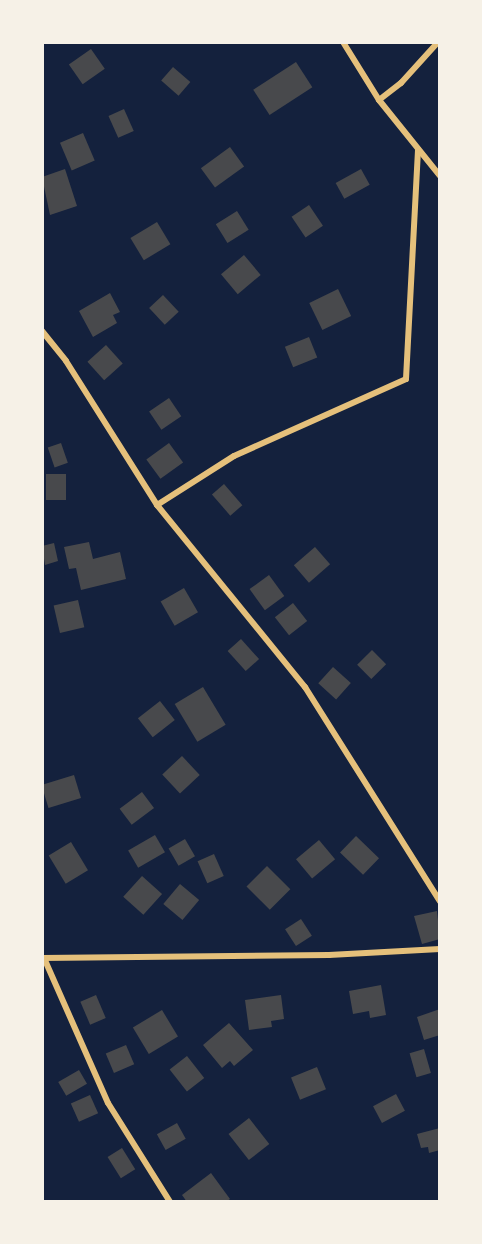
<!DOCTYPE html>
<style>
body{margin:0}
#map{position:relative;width:482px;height:1244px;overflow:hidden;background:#14213d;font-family:Roboto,sans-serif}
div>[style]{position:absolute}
.building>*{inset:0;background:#48494c;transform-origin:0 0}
.minor>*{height:6px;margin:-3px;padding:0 3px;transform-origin:3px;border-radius:3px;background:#e5c07b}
span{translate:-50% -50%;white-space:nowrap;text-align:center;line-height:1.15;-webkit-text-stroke:6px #f6f1e7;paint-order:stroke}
.frame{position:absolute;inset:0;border:44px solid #f6f1e7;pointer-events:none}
</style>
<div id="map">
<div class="building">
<div style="left:91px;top:49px;width:24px;height:27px;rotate:55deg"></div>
<div style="left:296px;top:62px;width:30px;height:51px;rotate:57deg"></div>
<div style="left:173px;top:67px;width:23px;height:18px;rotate:41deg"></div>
<div style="left:124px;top:109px;width:24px;height:17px;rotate:66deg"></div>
<div style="left:83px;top:133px;width:30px;height:25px;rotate:67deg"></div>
<div style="left:230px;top:147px;width:24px;height:36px;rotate:54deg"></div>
<div style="clip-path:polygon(65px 169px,77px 206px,50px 215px,42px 177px)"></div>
<div style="left:361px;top:169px;width:18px;height:29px;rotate:61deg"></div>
<div style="left:309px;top:205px;width:25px;height:21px;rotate:56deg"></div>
<div style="left:237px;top:211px;width:22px;height:25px;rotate:58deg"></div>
<div style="left:157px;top:222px;width:26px;height:31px;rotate:59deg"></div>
<div style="left:244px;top:255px;width:26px;height:30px;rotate:50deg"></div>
<div style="left:338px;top:289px;width:30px;height:32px;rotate:64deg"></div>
<div style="clip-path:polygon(110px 293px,120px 312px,113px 315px,117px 323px,93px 337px,79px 311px)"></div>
<div style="left:163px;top:295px;width:23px;height:19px;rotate:47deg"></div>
<div style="left:309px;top:337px;width:22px;height:26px;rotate:68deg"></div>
<div style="left:106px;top:345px;width:25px;height:25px;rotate:48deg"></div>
<div style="left:169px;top:398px;width:22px;height:24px;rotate:56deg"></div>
<div style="left:61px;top:443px;width:21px;height:14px;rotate:71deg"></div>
<div style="left:169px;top:443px;width:24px;height:28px;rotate:54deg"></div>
<div style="left:46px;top:474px;width:20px;height:26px"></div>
<div style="left:224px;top:484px;width:28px;height:16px;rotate:49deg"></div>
<div style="clip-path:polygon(89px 542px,93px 559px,120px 552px,126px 579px,81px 590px,76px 568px,69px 569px,64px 547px)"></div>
<div style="clip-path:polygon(54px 543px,58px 561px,45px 565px,42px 546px)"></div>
<div style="left:315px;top:547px;width:23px;height:28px;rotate:49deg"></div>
<div style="left:269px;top:575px;width:26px;height:24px;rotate:54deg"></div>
<div style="left:184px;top:588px;width:28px;height:27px;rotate:60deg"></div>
<div style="left:78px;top:600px;width:28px;height:25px;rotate:77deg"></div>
<div style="left:293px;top:603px;width:23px;height:23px;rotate:52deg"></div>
<div style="left:241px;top:639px;width:27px;height:18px;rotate:48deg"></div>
<div style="left:372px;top:650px;width:20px;height:21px;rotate:45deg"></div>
<div style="left:333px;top:667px;width:24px;height:22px;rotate:42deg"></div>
<div style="left:203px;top:687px;width:44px;height:33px;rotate:59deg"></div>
<div style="left:160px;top:701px;width:24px;height:28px;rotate:52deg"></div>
<div style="left:182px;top:756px;width:26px;height:27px;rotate:47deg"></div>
<div style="left:74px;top:775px;width:24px;height:34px;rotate:73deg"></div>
<div style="left:142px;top:792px;width:20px;height:28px;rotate:53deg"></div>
<div style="left:155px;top:835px;width:20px;height:31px;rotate:60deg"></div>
<div style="left:356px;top:836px;width:32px;height:23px;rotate:44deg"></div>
<div style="left:185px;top:839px;width:20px;height:19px;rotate:60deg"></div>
<div style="left:319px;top:840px;width:25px;height:30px;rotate:50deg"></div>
<div style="left:71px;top:842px;width:33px;height:26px;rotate:59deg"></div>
<div style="left:214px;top:854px;width:24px;height:18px;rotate:66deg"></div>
<div style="left:267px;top:866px;width:33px;height:29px;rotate:45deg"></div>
<div style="left:142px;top:876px;width:27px;height:28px;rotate:42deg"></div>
<div style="left:180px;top:884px;width:25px;height:26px;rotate:40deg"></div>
<div style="clip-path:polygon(437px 911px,440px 939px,422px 944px,414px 916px)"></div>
<div style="left:301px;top:919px;width:20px;height:19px;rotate:57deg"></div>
<div style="clip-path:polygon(381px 985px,386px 1015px,370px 1018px,369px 1011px,353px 1014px,349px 991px)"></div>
<div style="left:96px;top:995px;width:25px;height:17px;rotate:67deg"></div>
<div style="clip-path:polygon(281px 995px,284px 1019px,271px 1021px,272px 1027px,249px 1030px,245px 1000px)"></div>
<div style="clip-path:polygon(440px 1009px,440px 1035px,424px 1040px,417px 1017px)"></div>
<div style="left:162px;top:1010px;width:31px;height:34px;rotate:59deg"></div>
<div style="clip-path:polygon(229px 1023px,253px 1050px,234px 1066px,230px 1061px,222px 1068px,203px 1045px)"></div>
<div style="left:126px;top:1045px;width:21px;height:22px;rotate:67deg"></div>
<div style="left:424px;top:1049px;width:25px;height:15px;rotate:74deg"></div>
<div style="left:187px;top:1056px;width:28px;height:22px;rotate:52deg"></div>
<div style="left:317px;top:1067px;width:24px;height:28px;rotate:68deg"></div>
<div style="left:79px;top:1070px;width:16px;height:24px;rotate:60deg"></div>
<div style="left:396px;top:1094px;width:19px;height:26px;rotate:62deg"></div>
<div style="left:90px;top:1095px;width:20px;height:21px;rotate:66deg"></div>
<div style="left:249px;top:1118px;width:33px;height:26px;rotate:52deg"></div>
<div style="left:177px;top:1123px;width:18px;height:23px;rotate:61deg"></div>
<div style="clip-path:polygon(440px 1128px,440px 1150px,429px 1153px,428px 1147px,421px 1148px,417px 1134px)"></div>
<div style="left:122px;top:1148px;width:25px;height:17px;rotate:58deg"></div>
<div style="clip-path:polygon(211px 1173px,230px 1199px,226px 1202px,187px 1202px,182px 1195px)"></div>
</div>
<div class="minor">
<div style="left:343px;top:42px;width:68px;rotate:58.2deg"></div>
<div style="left:379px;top:100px;width:97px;rotate:51.2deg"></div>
<div style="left:379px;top:100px;width:28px;rotate:-38deg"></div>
<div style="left:401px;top:83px;width:55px;rotate:-47.9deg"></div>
<div style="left:42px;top:331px;width:38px;rotate:51deg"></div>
<div style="left:66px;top:361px;width:170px;rotate:57.7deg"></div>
<div style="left:157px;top:505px;width:235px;rotate:50.9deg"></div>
<div style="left:305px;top:687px;width:253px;rotate:57.8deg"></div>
<div style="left:157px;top:505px;width:91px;rotate:-32.5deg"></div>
<div style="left:234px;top:456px;width:188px;rotate:-24.1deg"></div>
<div style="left:406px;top:379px;width:230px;rotate:-87deg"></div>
<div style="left:42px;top:958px;width:287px;rotate:-0.6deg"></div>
<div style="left:329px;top:955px;width:111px;rotate:-3.1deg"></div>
<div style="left:44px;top:958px;width:158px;rotate:66.2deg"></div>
<div style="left:108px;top:1103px;width:117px;rotate:57.9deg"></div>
</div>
<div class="frame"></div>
</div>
